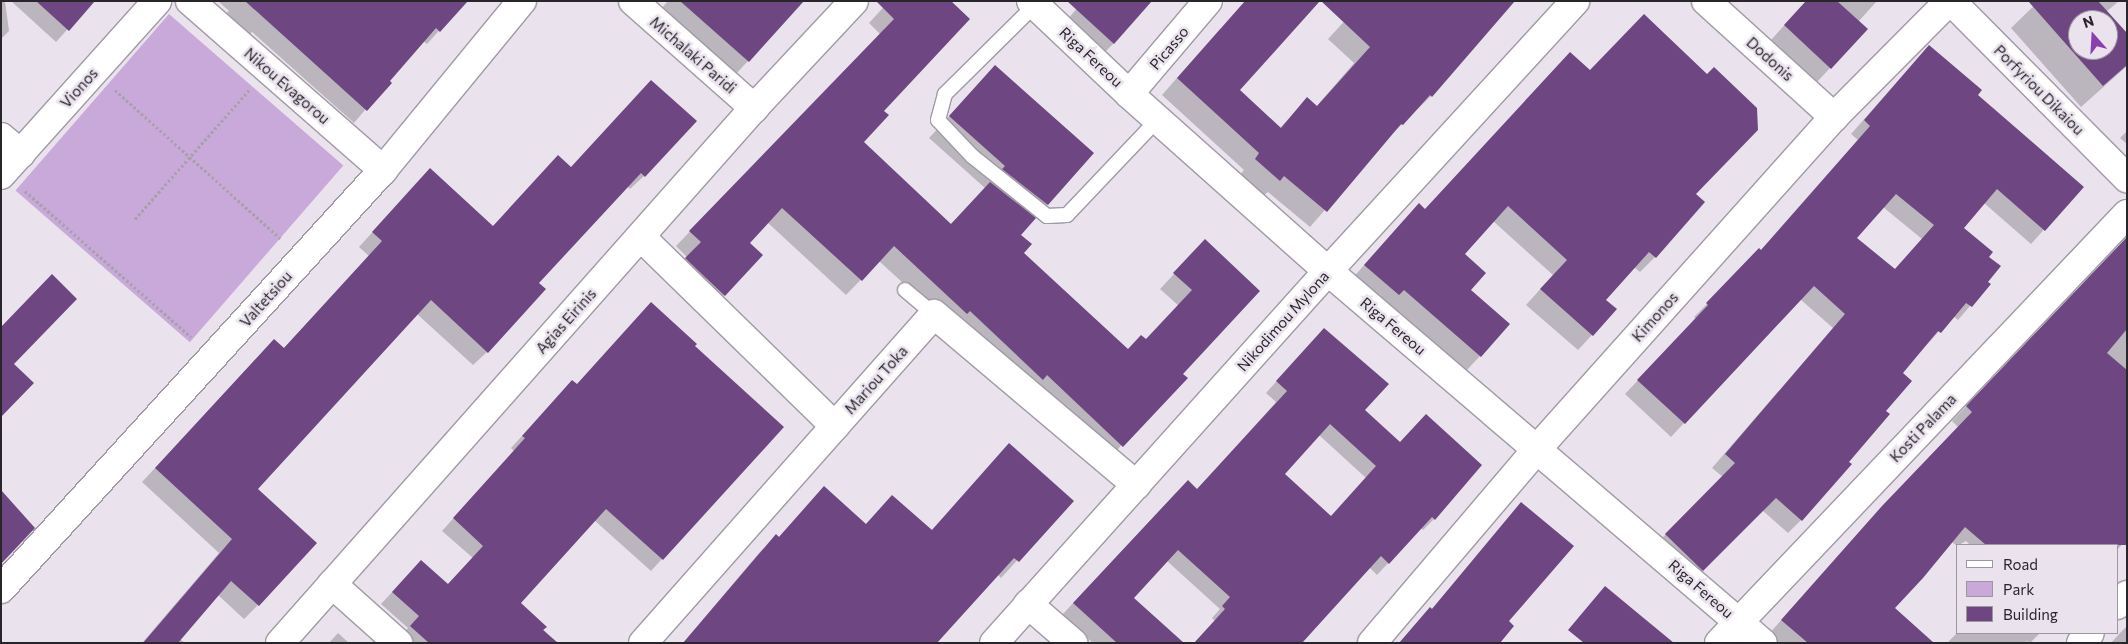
<!DOCTYPE html>
<style>
body{margin:0}
#map{position:relative;width:2128px;height:644px;overflow:hidden;background:#eae3ee;font-family:Commissioner,sans-serif}
div>[style]{position:absolute}
.green>*{inset:0;background:#c8a9da;transform-origin:0 0}
.shadow>*{inset:0;background:#0003}
.building>*{inset:0;background:#6e4782}
.path>*{height:3px;margin-top:-1.5px;transform-origin:0;background:repeating-linear-gradient(90deg,#a6a0a9 0 2.5px,transparent 0 5px)}
.roads{filter:drop-shadow(1px 0 #a19aa5) drop-shadow(-1px 0 #a19aa5) drop-shadow(0 1px #a19aa5) drop-shadow(0 -1px #a19aa5)}
.service>*{height:14px;margin:-7px;padding:0 7px;transform-origin:7px;border-radius:7px;background:#fff}
.minor>*{height:28px;margin:-14px;padding:0 14px;transform-origin:14px;border-radius:14px;background:#fff}
.tertiary>*{height:28px;margin:-14px;padding:0 14px;transform-origin:14px;border-radius:14px;background:#fff}
span{translate:-50% -50%;white-space:nowrap;text-align:center;line-height:1.15;-webkit-text-stroke:5px #eae3ee;paint-order:stroke}
.street-label{font-size:15px;color:#29262b}
.frame{position:absolute;inset:0;border:2px solid #29262b;pointer-events:none}
.legend{position:absolute;left:1956px;top:544px;width:162px;height:90px;box-sizing:border-box;background:#eae3ee;border:1px solid #9d97a0;margin:0;padding:6px 9px;list-style:none;font-size:15px;color:#29262b}
.legend li{display:flex;align-items:center;gap:10px;height:25px}
.legend b{width:25px;border:1px solid #9d97a0}
.north{position:absolute;left:2068px;top:10px;width:50px;height:50px;box-sizing:border-box;background:#eae3ee;border:1px solid #9d97a0;border-radius:50%;rotate:341deg;font-size:14px;font-weight:700;line-height:20px;text-align:center;color:#29262b}
.north::after{content:'';display:block;margin:auto;width:18px;height:22px;background:#8b3eaf;clip-path:polygon(50% 0,100% 100%,50% 72%,0 100%)}
</style>
<div id="map">
<div class="green">
<div style="left:169px;top:14px;width:231px;height:234px;rotate:41deg"></div>
</div>
<div class="shadow">
<div style="clip-path:polygon(1px 1px,5px 1px,9px 31px,1px 39px)"></div>
<div style="clip-path:polygon(11px 1px,93px 1px,56px 42px)"></div>
<div style="clip-path:polygon(218px 1px,466px 1px,427px 44px,423px 41px,354px 123px,252px 32px,248px 36px,224px 15px,229px 11px)"></div>
<div style="clip-path:polygon(668px 1px,792px 1px,748px 61px,734px 76px,660px 10px)"></div>
<div style="clip-path:polygon(889px 1px,949px 1px,862px 143px,950px 225px,985px 188px,929px 138px,995px 67px,1093px 153px,1020px 235px,1022px 253px,1127px 350px,1146px 341px,1179px 306px,1160px 289px,1205px 241px,1181px 374px,1108px 461px,951px 327px,879px 261px,846px 295px,767px 222px,748px 243px,724px 295px,710px 310px,671px 274px,687px 257px,676px 246px,880px 34px,869px 23px)"></div>
<div style="clip-path:polygon(1083px 1px,1114px 43px,1104px 53px,1067px 20px)"></div>
<div style="clip-path:polygon(1363px 1px,1513px 1px,1431px 96px,1386px 140px,1310px 227px,1268px 192px,1263px 196px,1239px 176px,1244px 170px,1162px 95px,1220px 29px,1238px 90px,1280px 128px,1307px 99px,1316px 107px,1354px 63px,1328px 39px)"></div>
<div style="clip-path:polygon(1806px 1px,1877px 1px,1858px 22px,1830px 68px,1817px 82px,1771px 40px)"></div>
<div style="clip-path:polygon(evenodd,2039px 1px,2119px 1px,2106px 12px,2127px 35px,2127px 66px,2081px 107px,2011px 28px,2039px 1px,2078px 20px,2108px 20px,2108px 50px,2078px 50px,2078px 20px)"></div>
<div style="clip-path:polygon(evenodd,1929px 46px,1976px 95px,2082px 187px,2031px 244px,1984px 203px,1962px 228px,1988px 257px,1986px 282px,1989px 284px,1958px 320px,1953px 316px,1901px 373px,1885px 411px,1801px 520px,1788px 533px,1762px 510px,1689px 584px,1652px 548px,1723px 477px,1712px 468px,1833px 328px,1800px 299px,1671px 437px,1625px 394px,1696px 319px,1694px 317px,1760px 251px,1858px 140px,1851px 134px,1929px 46px,1883px 207px,1922px 239px,1894px 270px,1856px 238px,1883px 207px)"></div>
<div style="clip-path:polygon(638px 95px,644px 176px,630px 189px,627px 186px,537px 283px,487px 352px,473px 365px,417px 314px,257px 489px,258px 605px,244px 619px,218px 595px,180px 639px,185px 643px,142px 643px,219px 553px,142px 482px,260px 355px,283px 349px,369px 256px,359px 247px,416px 184px,492px 227px,571px 168px)"></div>
<div style="clip-path:polygon(2127px 131px,2127px 144px,2120px 138px)"></div>
<div style="clip-path:polygon(1695px 194px,1655px 257px,1640px 272px,1634px 267px,1604px 301px,1592px 335px,1578px 350px,1526px 305px,1553px 275px,1493px 221px,1463px 254px,1480px 356px,1466px 371px,1388px 304px,1383px 309px,1350px 281px,1404px 220px,1425px 210px)"></div>
<div style="clip-path:polygon(2127px 244px,2127px 539px,2117px 550px,2117px 545px,1970px 545px,1966px 541px,1957px 546px,1952px 542px,1893px 608px,1932px 643px,1777px 643px,1768px 635px,1868px 522px,1958px 427px,1952px 421px,2106px 259px)"></div>
<div style="clip-path:polygon(evenodd,1313px 341px,1363px 410px,1434px 519px,1423px 530px,1421px 528px,1377px 575px,1369px 567px,1302px 643px,1194px 643px,1215px 621px,1212px 618px,1220px 609px,1167px 561px,1132px 598px,1182px 643px,1093px 643px,1062px 615px,1176px 493px,1197px 490px,1276px 402px,1266px 393px,1313px 341px,1319px 435px,1366px 478px,1331px 517px,1283px 474px,1319px 435px)"></div>
<div style="clip-path:polygon(693px 346px,782px 427px,651px 571px,594px 520px,519px 603px,556px 643px,396px 643px,408px 628px,381px 604px,421px 561px,447px 585px,473px 558px,442px 531px,514px 451px,511px 448px,572px 381px,576px 385px)"></div>
<div style="clip-path:polygon(1009px 445px,1072px 501px,1001px 578px,997px 574px,936px 643px,683px 643px,759px 553px,776px 536px,778px 538px,824px 488px,865px 525px,892px 497px,931px 531px)"></div>
<div style="clip-path:polygon(1521px 504px,1507px 621px,1498px 643px,1399px 643px,1431px 610px)"></div>
<div style="clip-path:polygon(2127px 626px,2127px 643px,2111px 643px,2120px 633px)"></div>
<div style="clip-path:polygon(338px 633px,349px 643px,329px 643px)"></div>
<div style="clip-path:polygon(1957px 633px,2040px 633px,2030px 643px,2027px 641px,2025px 643px,1947px 643px)"></div>
</div>
<div class="building">
<div style="clip-path:polygon(36px 1px,95px 1px,69px 31px)"></div>
<div style="clip-path:polygon(245px 1px,468px 1px,440px 32px,436px 28px,390px 81px,392px 83px,367px 111px)"></div>
<div style="clip-path:polygon(680px 1px,804px 1px,749px 62px)"></div>
<div style="clip-path:polygon(876px 1px,951px 1px,970px 19px,884px 111px,889px 115px,864px 142px,951px 224px,990px 182px,1036px 218px,1021px 235px,1032px 244px,1024px 253px,1128px 349px,1141px 335px,1146px 339px,1192px 290px,1173px 273px,1205px 239px,1260px 291px,1183px 374px,1188px 378px,1123px 447px,1047px 375px,1043px 380px,970px 311px,967px 314px,894px 246px,862px 281px,782px 208px,750px 243px,763px 255px,725px 296px,685px 258px,701px 242px,689px 231px,894px 19px)"></div>
<div style="clip-path:polygon(1067px 1px,1152px 1px,1114px 44px)"></div>
<div style="clip-path:polygon(1245px 1px,1320px 1px,1240px 90px,1281px 128px,1307px 97px,1317px 106px,1370px 47px,1321px 1px,1515px 1px,1432px 97px,1430px 95px,1403px 125px,1401px 124px,1327px 212px,1284px 176px,1280px 181px,1255px 159px,1259px 153px,1177px 78px)"></div>
<div style="clip-path:polygon(1806px 1px,1837px 1px,1868px 29px,1831px 69px,1784px 25px)"></div>
<div style="clip-path:polygon(evenodd,2028px 1px,2098px 1px,2127px 33px,2127px 65px,2103px 86px,2028px 1px,2078px 20px,2108px 20px,2108px 50px,2078px 50px,2078px 20px)"></div>
<div style="clip-path:polygon(1644px 14px,1707px 74px,1714px 67px,1757px 108px,1758px 130px,1696px 194px,1705px 202px,1656px 258px,1649px 252px,1606px 300px,1617px 309px,1593px 336px,1540px 289px,1567px 260px,1508px 206px,1465px 254px,1486px 273px,1471px 290px,1510px 324px,1481px 357px,1404px 290px,1399px 295px,1364px 265px,1419px 203px,1425px 209px,1570px 52px,1590px 70px)"></div>
<div style="clip-path:polygon(evenodd,1929px 45px,1982px 90px,1978px 95px,2084px 187px,2045px 231px,1997px 189px,1964px 228px,1993px 252px,1989px 257px,2001px 266px,1988px 282px,1991px 284px,1972px 307px,1966px 303px,1941px 333px,1938px 331px,1903px 373px,1912px 381px,1886px 411px,1890px 414px,1849px 462px,1852px 464px,1802px 521px,1776px 498px,1703px 571px,1665px 534px,1735px 463px,1725px 454px,1845px 314px,1814px 286px,1685px 424px,1637px 380px,1708px 305px,1706px 303px,1759px 248px,1761px 250px,1870px 126px,1864px 120px,1929px 45px,1896px 194px,1934px 225px,1895px 269px,1857px 238px,1896px 194px)"></div>
<div style="clip-path:polygon(995px 65px,1094px 153px,1048px 205px,1002px 169px,1005px 166px,949px 116px)"></div>
<div style="clip-path:polygon(651px 80px,697px 121px,645px 177px,641px 173px,539px 283px,546px 289px,488px 353px,431px 300px,258px 489px,317px 543px,259px 606px,231px 581px,178px 643px,143px 643px,232px 539px,155px 468px,274px 339px,284px 348px,382px 241px,372px 232px,430px 168px,493px 226px,558px 155px,571px 167px)"></div>
<div style="clip-path:polygon(2127px 237px,2127px 329px,2107px 353px,2127px 370px,2127px 545px,1986px 545px,1965px 527px,1923px 578px,1895px 608px,1934px 643px,1808px 643px,1781px 620px,1882px 506px,1972px 412px,1966px 406px)"></div>
<div style="clip-path:polygon(52px 274px,77px 299px,14px 364px,34px 383px,1px 417px,1px 327px)"></div>
<div style="clip-path:polygon(651px 302px,697px 344px,695px 346px,784px 427px,663px 560px,606px 509px,521px 603px,547px 627px,543px 630px,558px 643px,429px 643px,410px 626px,419px 616px,392px 592px,421px 560px,448px 584px,483px 546px,453px 518px,525px 438px,522px 436px,572px 380px,577px 384px)"></div>
<div style="clip-path:polygon(evenodd,1324px 328px,1389px 384px,1365px 410px,1400px 442px,1426px 414px,1482px 465px,1435px 520px,1432px 517px,1389px 564px,1381px 556px,1302px 643px,1194px 643px,1225px 609px,1222px 606px,1230px 597px,1178px 550px,1134px 598px,1184px 643px,1117px 643px,1073px 603px,1188px 480px,1197px 489px,1287px 391px,1276px 381px,1324px 328px,1330px 424px,1376px 466px,1331px 516px,1285px 474px,1330px 424px)"></div>
<div style="clip-path:polygon(1009px 443px,1074px 501px,1019px 562px,1014px 558px,937px 643px,683px 643px,776px 534px,779px 537px,824px 486px,866px 524px,892px 495px,932px 530px)"></div>
<div style="clip-path:polygon(1px 490px,35px 528px,1px 564px)"></div>
<div style="clip-path:polygon(1521px 502px,1574px 546px,1509px 621px,1514px 626px,1500px 643px,1399px 643px,1430px 607px,1432px 609px)"></div>
<div style="clip-path:polygon(1605px 586px,1640px 615px,1674px 643px,1584px 643px,1568px 630px)"></div>
</div>
<div class="path">
<div style="left:115px;top:90px;width:222px;rotate:41.9deg"></div>
<div style="left:25px;top:191px;width:221px;rotate:41.3deg"></div>
<div style="left:135px;top:219px;width:172px;rotate:-48.5deg"></div>
</div>
<div class="roads">
<div class="service">
<div style="left:1035px;top:5px;width:127px;rotate:135.3deg"></div>
<div style="left:945px;top:94px;width:27px;rotate:105deg"></div>
<div style="left:938px;top:120px;width:50px;rotate:46.6deg"></div>
<div style="left:972px;top:156px;width:96px;rotate:38.7deg"></div>
<div style="left:1047px;top:216px;width:20px;rotate:-3deg"></div>
<div style="left:1067px;top:215px;width:132px;rotate:-46.5deg"></div>
<div style="left:905px;top:290px;width:38px;rotate:40deg"></div>
</div>
<div class="minor">
<div style="left:190px;top:1px;width:257px;rotate:41.2deg"></div>
<div style="left:633px;top:1px;width:162px;rotate:41.5deg"></div>
<div style="left:1031px;top:1px;width:135px;rotate:43.5deg"></div>
<div style="left:1129px;top:94px;width:266px;rotate:41.7deg"></div>
<div style="left:1706px;top:1px;width:173px;rotate:42.2deg"></div>
<div style="left:1951px;top:1px;width:250px;rotate:45.2deg"></div>
<div style="left:1129px;top:94px;width:122px;rotate:-49.7deg"></div>
<div style="left:1px;top:137px;width:26px;rotate:40deg"></div>
<div style="left:1px;top:175px;width:234px;rotate:-48.1deg"></div>
<div style="left:641px;top:237px;width:271px;rotate:44.3deg"></div>
<div style="left:332px;top:584px;width:89px;rotate:41.8deg"></div>
<div style="left:1px;top:589px;width:567px;rotate:-47.64deg"></div>
<div style="left:383px;top:170px;width:219px;rotate:-50.6deg"></div>
<div style="left:1028px;top:604px;width:60px;rotate:40.9deg"></div>
<div style="left:2117px;top:605px;width:14px;rotate:-45deg"></div>
<div style="left:280px;top:643px;width:715px;rotate:-48.46deg"></div>
<div style="left:754px;top:108px;width:146px;rotate:-46.9deg"></div>
<div style="left:643px;top:643px;width:439px;rotate:-48.5deg"></div>
<div style="left:934px;top:314px;width:265px;rotate:40.2deg"></div>
<div style="left:1372px;top:643px;width:255px;rotate:-49.6deg"></div>
<div style="left:1537px;top:449px;width:445px;rotate:-48.2deg"></div>
<div style="left:1834px;top:117px;width:163px;rotate:-45.2deg"></div>
<div style="left:1719px;top:643px;width:592px;rotate:-46.44deg"></div>
<div style="left:2081px;top:643px;width:13px;rotate:-48deg"></div>
</div>
<div class="tertiary">
<div style="left:1328px;top:271px;width:572px;rotate:40.54deg"></div>
<div style="left:994px;top:643px;width:500px;rotate:-48.1deg"></div>
<div style="left:1328px;top:271px;width:366px;rotate:-47.5deg"></div>
</div>
</div>
<div class="street-label">
<span style="left:1169px;top:48px;rotate:-50deg">Picasso</span>
<span style="left:693px;top:55px;rotate:41deg">Michalaki Paridi</span>
<span style="left:1091px;top:57px;rotate:43deg">Riga Fereou</span>
<span style="left:1770px;top:59px;rotate:42deg">Dodonis</span>
<span style="left:287px;top:86px;rotate:41deg">Nikou Evagorou</span>
<span style="left:79px;top:88px;rotate:-48deg">Vionos</span>
<span style="left:2039px;top:90px;rotate:45deg">Porfyriou Dikaiou</span>
<span style="left:266px;top:299px;rotate:-48deg">Valtetsiou</span>
<span style="left:1655px;top:317px;rotate:-48deg">Kimonos</span>
<span style="left:566px;top:321px;rotate:-48deg">Agias Eirinis</span>
<span style="left:1283px;top:321px;rotate:-48deg">Nikodimou Mylona</span>
<span style="left:1393px;top:326px;rotate:40deg">Riga Fereou</span>
<span style="left:876px;top:380px;rotate:-48deg">Mariou Toka</span>
<span style="left:1923px;top:428px;rotate:-46deg">Kosti Palama</span>
<span style="left:1701px;top:589px;rotate:41deg">Riga Fereou</span>
</div>
<div class="frame"></div>
<ul class="legend">
<li><b style="height:6px;background:#fff"></b>Road</li>
<li><b style="height:14px;background:#c8a9da"></b>Park</li>
<li><b style="height:14px;background:#6e4782"></b>Building</li>
</ul>
<div class="north">N</div>
</div>
